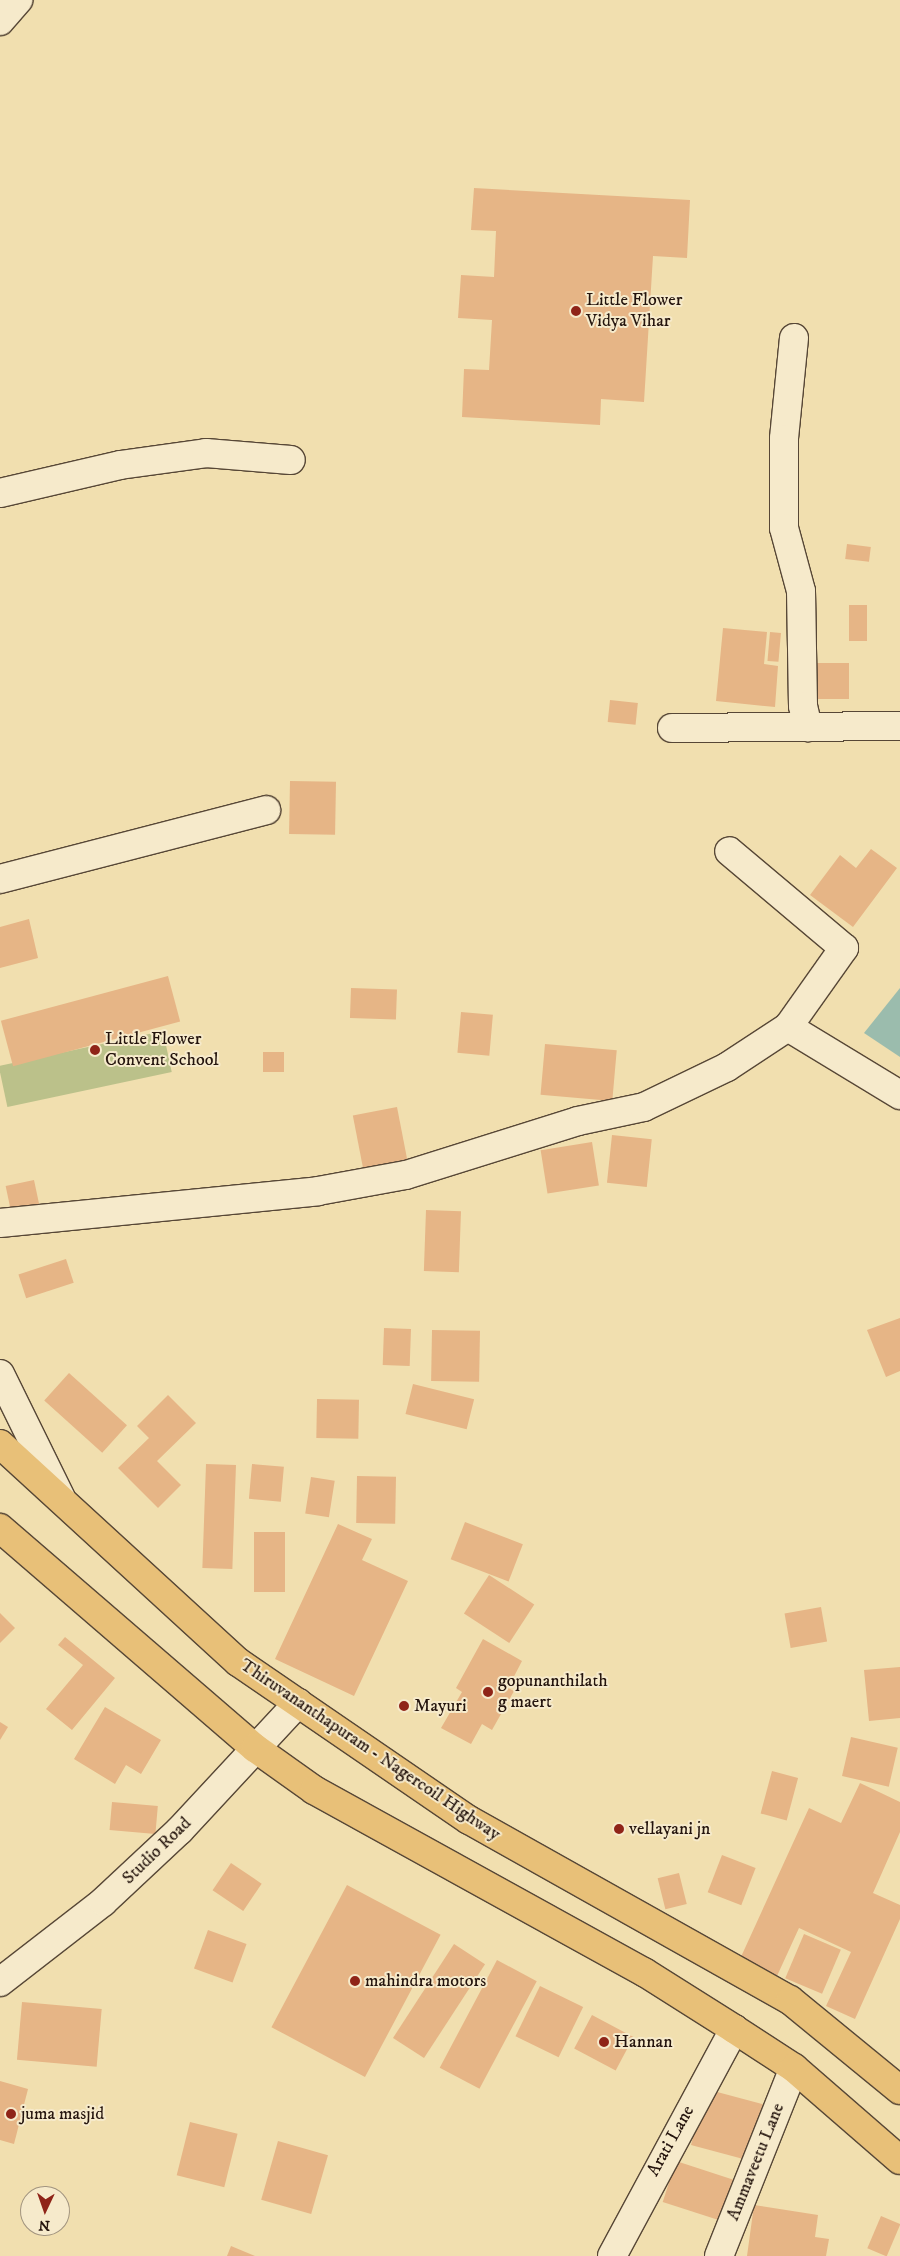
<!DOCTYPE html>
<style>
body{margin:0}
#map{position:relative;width:900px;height:2256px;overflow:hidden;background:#f1dfaf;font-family:"IM FELL DW Pica",serif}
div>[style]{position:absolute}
.green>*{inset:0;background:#bbc18a;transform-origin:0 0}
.water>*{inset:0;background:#9bbcad}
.building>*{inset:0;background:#e6b586;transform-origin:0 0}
.roads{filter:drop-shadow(1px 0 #574736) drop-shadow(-1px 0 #574736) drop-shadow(0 1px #574736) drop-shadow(0 -1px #574736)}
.street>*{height:28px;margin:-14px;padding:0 14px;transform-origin:14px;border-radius:14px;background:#f6eacb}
.secondary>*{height:28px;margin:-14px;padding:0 14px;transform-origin:14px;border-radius:14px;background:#f6eacb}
.primary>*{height:28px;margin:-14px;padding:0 14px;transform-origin:14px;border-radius:14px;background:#e8c078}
.dots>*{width:14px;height:14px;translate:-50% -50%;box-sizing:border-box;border:2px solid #f6eacb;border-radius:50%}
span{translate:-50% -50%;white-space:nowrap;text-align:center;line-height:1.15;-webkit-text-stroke:4px #f6eacb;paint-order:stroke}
.poi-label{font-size:18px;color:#24140d}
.left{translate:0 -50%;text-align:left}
.street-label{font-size:18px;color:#24140d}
.north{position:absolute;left:20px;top:2186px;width:50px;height:50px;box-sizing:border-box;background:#f6eacb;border:1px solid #a2947f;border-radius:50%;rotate:183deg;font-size:14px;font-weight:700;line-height:20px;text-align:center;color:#24140d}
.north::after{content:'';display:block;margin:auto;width:18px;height:22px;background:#8f2418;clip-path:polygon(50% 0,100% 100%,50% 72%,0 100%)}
</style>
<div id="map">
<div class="green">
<div style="left:163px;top:1031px;width:42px;height:168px;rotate:78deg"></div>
</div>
<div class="water">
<div style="clip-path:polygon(900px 988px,900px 1057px,864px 1033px)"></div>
</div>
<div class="building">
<div style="clip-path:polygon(474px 188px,690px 200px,687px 258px,653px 256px,644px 402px,601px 399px,600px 425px,462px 417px,464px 369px,489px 370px,492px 320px,458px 318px,461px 275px,494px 277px,496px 231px,471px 230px)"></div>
<div style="left:847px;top:544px;width:24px;height:15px;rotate:7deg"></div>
<div style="left:849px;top:605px;width:18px;height:36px"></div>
<div style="clip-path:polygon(723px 628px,767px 632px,764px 664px,778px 666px,775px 707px,716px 701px)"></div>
<div style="left:770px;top:632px;width:11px;height:29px;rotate:5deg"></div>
<div style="left:809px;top:663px;width:40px;height:36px"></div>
<div style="left:610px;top:700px;width:28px;height:22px;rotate:6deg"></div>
<div style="left:290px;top:781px;width:46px;height:53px;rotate:1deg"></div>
<div style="clip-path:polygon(871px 849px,897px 868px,853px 927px,810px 895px,840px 855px,856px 868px)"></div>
<div style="clip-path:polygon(29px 919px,38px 958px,0 968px,0 927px)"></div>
<div style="left:168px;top:976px;width:47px;height:173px;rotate:75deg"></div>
<div style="left:351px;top:988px;width:46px;height:30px;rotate:2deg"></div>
<div style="left:461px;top:1012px;width:32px;height:41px;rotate:5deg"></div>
<div style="left:545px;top:1044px;width:72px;height:51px;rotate:5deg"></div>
<div style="left:263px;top:1052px;width:21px;height:20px"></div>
<div style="left:397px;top:1107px;width:58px;height:45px;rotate:79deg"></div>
<div style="left:612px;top:1135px;width:40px;height:48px;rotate:6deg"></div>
<div style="left:592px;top:1142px;width:44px;height:52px;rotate:81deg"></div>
<div style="left:34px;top:1180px;width:25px;height:29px;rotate:78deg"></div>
<div style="left:426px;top:1210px;width:35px;height:61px;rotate:2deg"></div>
<div style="left:66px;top:1259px;width:25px;height:50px;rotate:72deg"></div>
<div style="clip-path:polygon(900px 1318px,900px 1371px,886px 1377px,867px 1330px)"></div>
<div style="left:384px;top:1328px;width:27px;height:37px;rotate:2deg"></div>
<div style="left:432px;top:1330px;width:48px;height:51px;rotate:1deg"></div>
<div style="left:69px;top:1373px;width:78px;height:37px;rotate:42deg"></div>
<div style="left:413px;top:1384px;width:63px;height:31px;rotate:14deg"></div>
<div style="clip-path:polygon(168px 1395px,196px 1423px,157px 1461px,181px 1485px,158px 1508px,118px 1468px,149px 1438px,137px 1426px)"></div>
<div style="left:317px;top:1399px;width:42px;height:39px;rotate:1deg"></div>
<div style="left:206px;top:1464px;width:30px;height:104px;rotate:2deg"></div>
<div style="left:252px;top:1464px;width:32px;height:35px;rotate:5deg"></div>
<div style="left:357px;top:1476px;width:39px;height:47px;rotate:1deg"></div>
<div style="left:311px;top:1477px;width:24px;height:37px;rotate:9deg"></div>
<div style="left:465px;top:1522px;width:62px;height:40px;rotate:21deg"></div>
<div style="clip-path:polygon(338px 1524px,372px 1539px,362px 1560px,408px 1581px,354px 1696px,275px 1659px)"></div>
<div style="left:254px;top:1532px;width:31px;height:60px"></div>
<div style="left:489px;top:1575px;width:54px;height:46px;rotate:33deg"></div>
<div style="left:821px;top:1607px;width:35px;height:37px;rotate:80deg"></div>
<div style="clip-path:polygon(0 1613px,15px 1628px,0 1643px)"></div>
<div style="clip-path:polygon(65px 1637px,115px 1678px,72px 1730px,46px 1709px,83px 1665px,58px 1645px)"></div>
<div style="clip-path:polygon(483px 1639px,522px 1661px,508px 1688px,514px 1691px,492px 1730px,482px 1724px,471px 1744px,441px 1728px,462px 1692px,456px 1688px)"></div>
<div style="clip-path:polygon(900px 1667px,900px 1718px,869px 1721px,864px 1670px)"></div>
<div style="clip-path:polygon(105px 1707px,161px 1740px,141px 1774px,126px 1765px,115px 1784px,74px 1759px)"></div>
<div style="clip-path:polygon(0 1722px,8px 1727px,0 1740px)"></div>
<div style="left:851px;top:1737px;width:48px;height:40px;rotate:13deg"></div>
<div style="left:772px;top:1771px;width:27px;height:44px;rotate:15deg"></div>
<div style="clip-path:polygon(860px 1783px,900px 1802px,900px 1832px,873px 1893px,900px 1905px,900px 1919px,855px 2019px,826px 2006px,851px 1952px,799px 1928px,777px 1976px,740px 1959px,809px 1808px,841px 1823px)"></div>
<div style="left:112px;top:1802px;width:46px;height:28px;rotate:5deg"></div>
<div style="left:722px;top:1855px;width:36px;height:40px;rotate:21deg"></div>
<div style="left:231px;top:1863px;width:37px;height:33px;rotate:34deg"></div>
<div style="left:679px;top:1873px;width:32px;height:22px;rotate:76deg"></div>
<div style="left:347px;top:1885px;width:106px;height:161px;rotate:28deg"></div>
<div style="left:208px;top:1930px;width:41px;height:41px;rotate:20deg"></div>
<div style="left:804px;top:1934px;width:40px;height:48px;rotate:23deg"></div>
<div style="left:454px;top:1944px;width:37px;height:112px;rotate:33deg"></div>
<div style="left:497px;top:1960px;width:45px;height:122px;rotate:28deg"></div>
<div style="left:540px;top:1986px;width:48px;height:56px;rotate:26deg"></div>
<div style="left:22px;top:2002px;width:80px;height:58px;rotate:5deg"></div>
<div style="left:592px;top:2015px;width:47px;height:38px;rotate:28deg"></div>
<div style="clip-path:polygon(0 2081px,28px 2089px,14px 2144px,0 2140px)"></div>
<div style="left:706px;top:2089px;width:59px;height:58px;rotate:15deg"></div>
<div style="left:190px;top:2122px;width:49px;height:55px;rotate:14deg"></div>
<div style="left:278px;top:2141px;width:52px;height:61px;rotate:16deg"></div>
<div style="left:676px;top:2161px;width:62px;height:43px;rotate:18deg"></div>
<div style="clip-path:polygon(754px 2205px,818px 2215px,815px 2237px,829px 2239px,826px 2256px,747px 2256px)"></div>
<div style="left:881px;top:2216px;width:21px;height:35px;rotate:23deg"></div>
<div style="clip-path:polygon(231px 2246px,255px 2256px,227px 2256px)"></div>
</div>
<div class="roads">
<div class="street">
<div style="left:794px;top:338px;width:101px;rotate:95.7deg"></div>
<div style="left:784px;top:439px;width:89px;rotate:90deg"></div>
<div style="left:784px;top:528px;width:65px;rotate:74.9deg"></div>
<div style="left:801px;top:591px;width:115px;rotate:89deg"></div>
<div style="left:803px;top:706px;width:22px;rotate:77deg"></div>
<div style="left:0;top:493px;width:123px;rotate:-13.1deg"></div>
<div style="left:120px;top:465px;width:87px;rotate:-7.9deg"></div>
<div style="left:206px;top:453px;width:85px;rotate:4.7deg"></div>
<div style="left:672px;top:728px;width:228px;rotate:-0.5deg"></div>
<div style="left:0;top:879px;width:275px;rotate:-14.5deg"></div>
<div style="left:788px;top:1027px;width:131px;rotate:31.3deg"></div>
<div style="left:0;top:1223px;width:320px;rotate:-5.7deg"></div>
<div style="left:318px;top:1191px;width:89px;rotate:-10.3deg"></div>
<div style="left:406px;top:1175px;width:180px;rotate:-17.4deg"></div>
<div style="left:578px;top:1121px;width:67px;rotate:-12deg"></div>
<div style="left:644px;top:1107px;width:92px;rotate:-25.7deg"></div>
<div style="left:727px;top:1067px;width:73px;rotate:-33.3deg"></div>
<div style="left:788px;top:1027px;width:97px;rotate:-54.7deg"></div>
<div style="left:844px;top:948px;width:150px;rotate:-139.9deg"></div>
<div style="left:612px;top:2256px;width:258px;rotate:-61.7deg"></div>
<div style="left:719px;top:2256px;width:202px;rotate:-68.3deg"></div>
</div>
<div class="secondary">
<div style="left:0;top:21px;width:28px;rotate:-49deg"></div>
<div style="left:0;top:1374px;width:138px;rotate:63.8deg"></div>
<div style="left:0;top:1982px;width:130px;rotate:-37.8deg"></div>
<div style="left:103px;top:1902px;width:104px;rotate:-43.1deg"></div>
<div style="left:179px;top:1831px;width:175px;rotate:-47.1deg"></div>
</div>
<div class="primary">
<div style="left:0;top:1444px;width:323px;rotate:42.5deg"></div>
<div style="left:238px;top:1662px;width:280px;rotate:34.4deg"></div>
<div style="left:469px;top:1820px;width:368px;rotate:29.3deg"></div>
<div style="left:790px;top:2000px;width:142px;rotate:39.3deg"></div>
<div style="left:0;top:1528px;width:337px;rotate:40.8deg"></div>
<div style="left:255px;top:1748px;width:72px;rotate:35.4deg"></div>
<div style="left:314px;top:1790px;width:377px;rotate:28.9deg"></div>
<div style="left:644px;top:1972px;width:107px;rotate:32.3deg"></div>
<div style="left:734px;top:2029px;width:72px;rotate:33deg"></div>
<div style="left:794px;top:2068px;width:140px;rotate:41deg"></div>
</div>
</div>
<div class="dots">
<div style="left:576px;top:311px;background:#8f2418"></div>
<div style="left:95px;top:1050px;background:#8f2418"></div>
<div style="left:488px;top:1692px;background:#8f2418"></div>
<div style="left:404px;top:1706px;background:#8f2418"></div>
<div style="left:619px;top:1829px;background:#8f2418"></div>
<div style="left:355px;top:1981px;background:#8f2418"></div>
<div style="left:604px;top:2042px;background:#8f2418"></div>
<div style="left:11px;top:2114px;background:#8f2418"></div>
</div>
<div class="poi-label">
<span class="left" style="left:586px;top:311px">Little Flower<br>Vidya Vihar</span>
<span class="left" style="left:105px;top:1050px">Little Flower<br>Convent School</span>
<span class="left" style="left:498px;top:1692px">gopunanthilath<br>g maert</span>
<span class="left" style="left:414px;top:1706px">Mayuri</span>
<span class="left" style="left:629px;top:1829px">vellayani jn</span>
<span class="left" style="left:365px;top:1981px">mahindra motors</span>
<span class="left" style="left:614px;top:2042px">Hannan</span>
<span class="left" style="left:21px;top:2114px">juma masjid</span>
</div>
<div class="street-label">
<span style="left:370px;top:1750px;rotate:34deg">Thiruvananthapuram - Nagercoil Highway</span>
<span style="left:157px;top:1851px;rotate:-44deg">Studio Road</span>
<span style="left:671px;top:2141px;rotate:-61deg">Arati Lane</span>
<span style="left:756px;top:2162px;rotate:-68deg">Ammaveetu Lane</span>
</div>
<div class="north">N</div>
</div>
